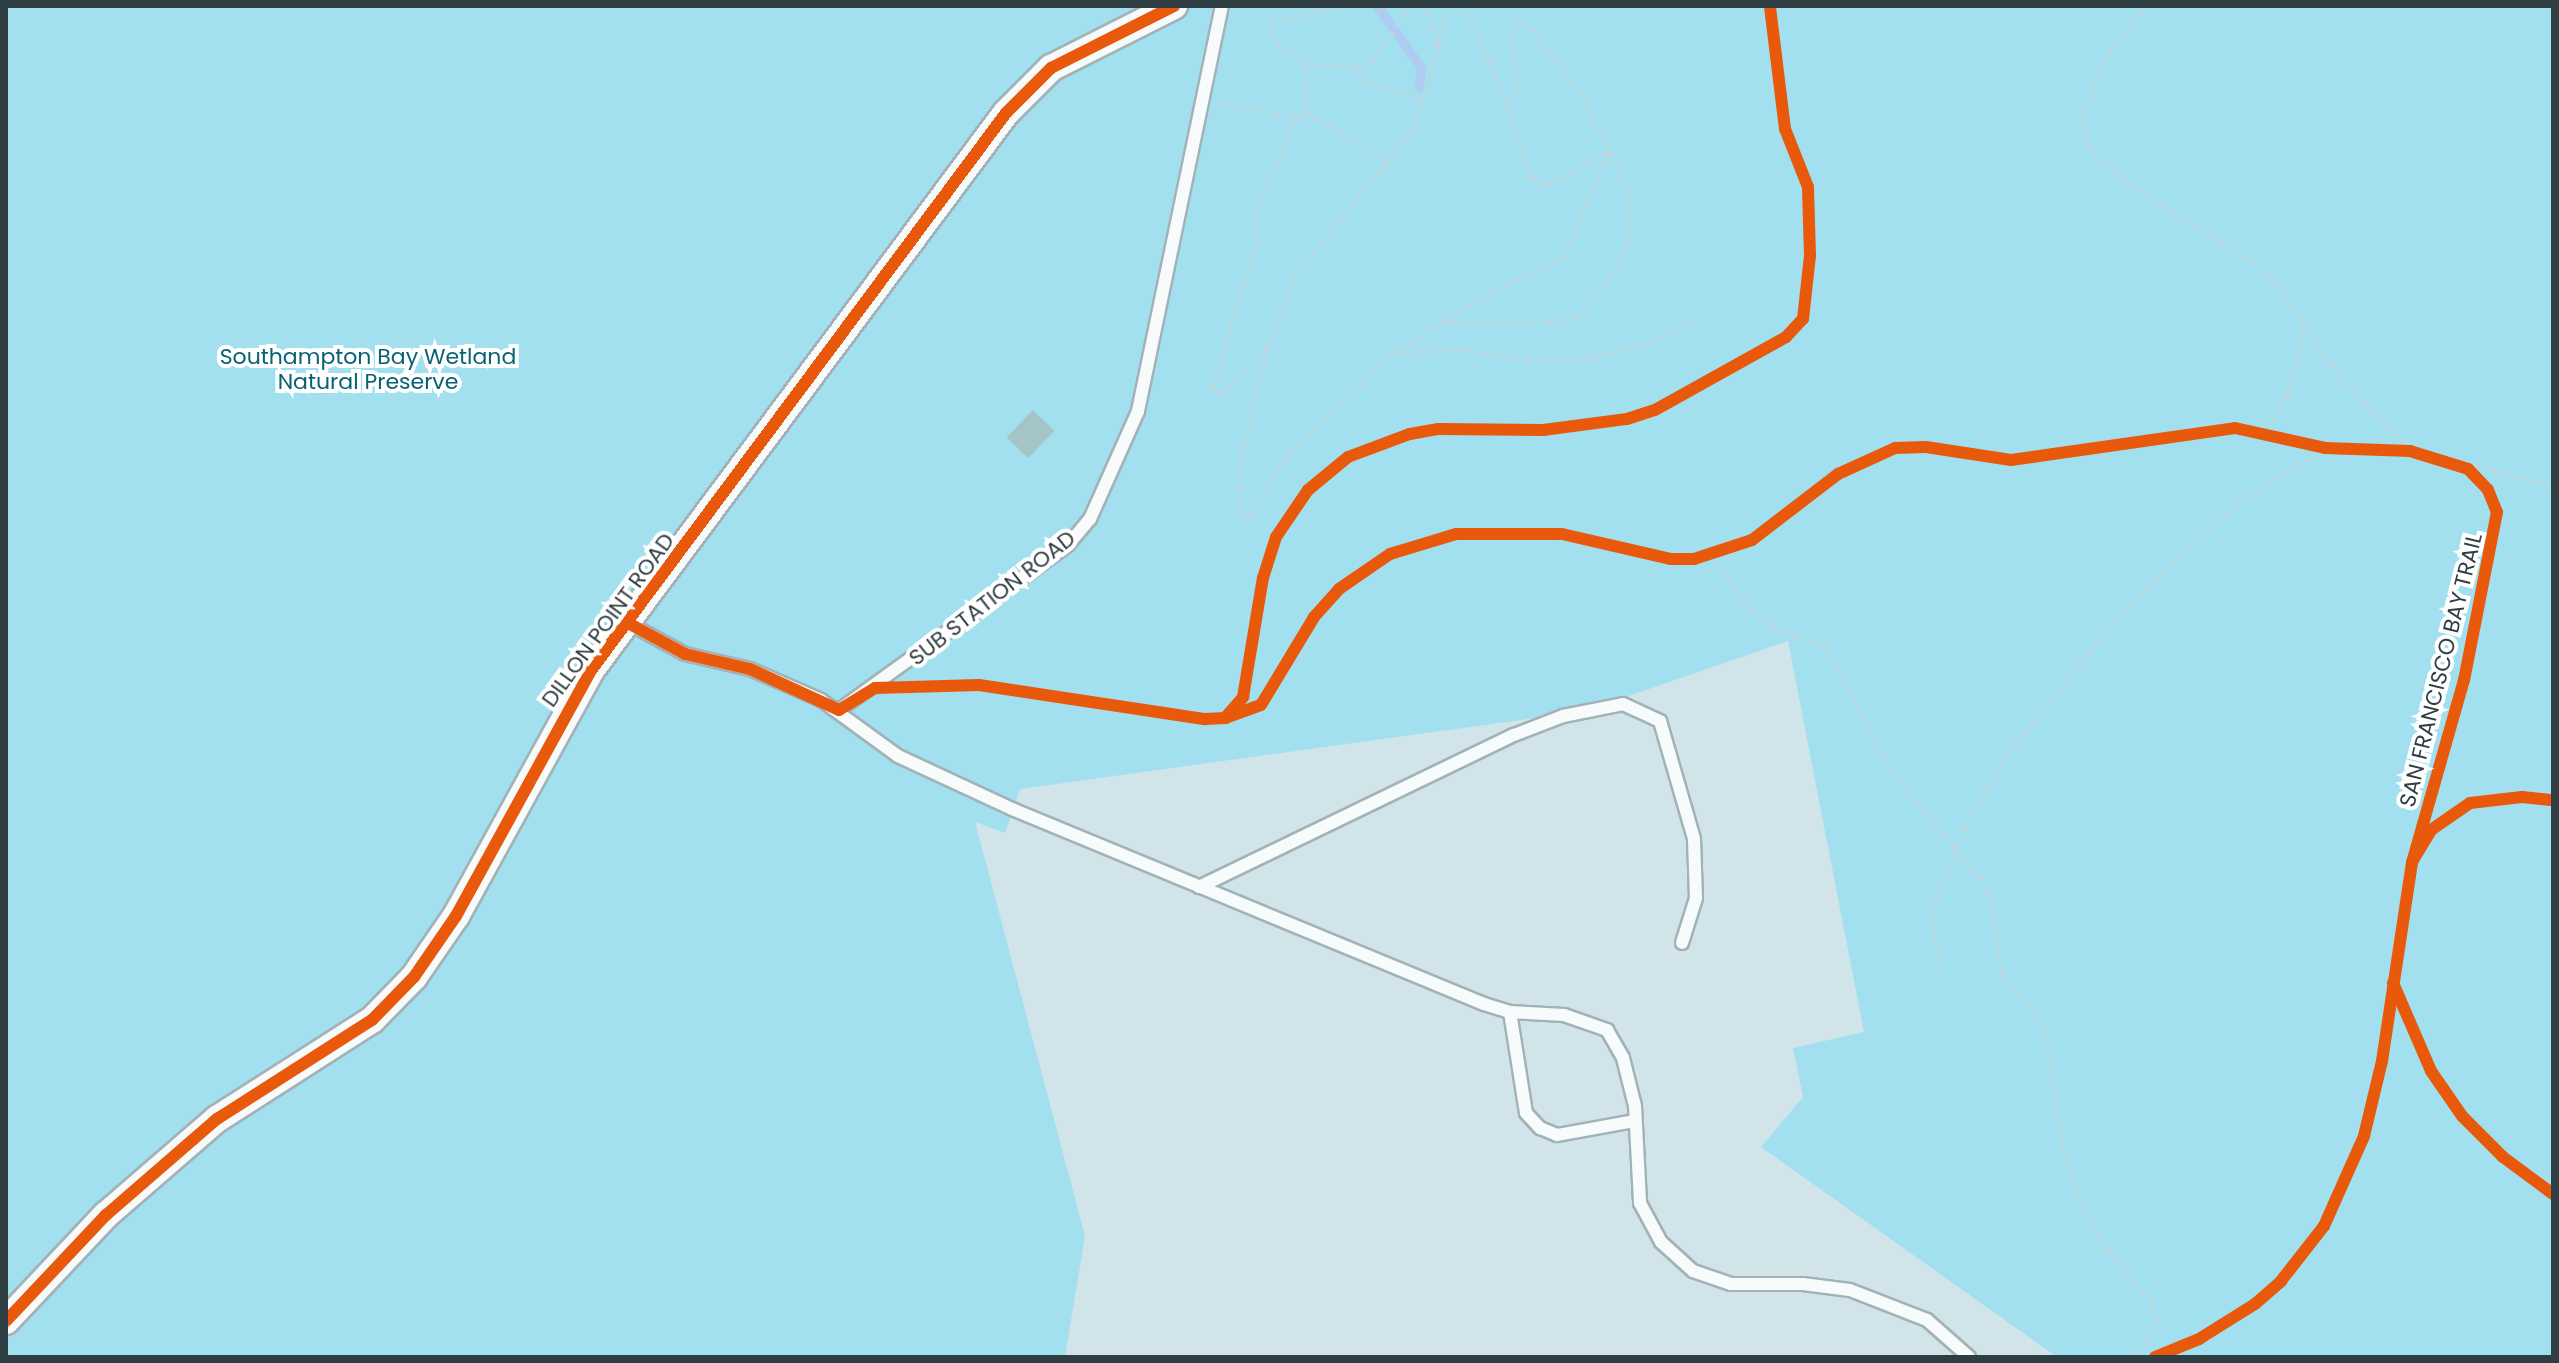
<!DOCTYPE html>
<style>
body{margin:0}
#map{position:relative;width:2559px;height:1363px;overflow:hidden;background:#d0e4ea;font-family:Poppins,sans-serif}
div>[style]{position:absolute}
.green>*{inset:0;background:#a2e0f0}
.stream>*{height:9px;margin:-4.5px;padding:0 4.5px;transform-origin:4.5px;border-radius:4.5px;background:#aeccf2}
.building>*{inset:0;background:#a5c4c6;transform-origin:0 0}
.path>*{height:5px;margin-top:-2.5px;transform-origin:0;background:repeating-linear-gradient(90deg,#ccd1d3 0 2px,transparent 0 8px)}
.roads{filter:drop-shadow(2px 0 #a2b2b6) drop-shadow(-2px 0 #a2b2b6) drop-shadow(0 2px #a2b2b6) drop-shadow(0 -2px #a2b2b6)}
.service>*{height:12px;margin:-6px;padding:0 6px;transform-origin:6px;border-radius:6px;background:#f8fbfc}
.minor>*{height:26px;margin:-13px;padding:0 13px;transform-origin:13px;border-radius:13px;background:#f8fbfc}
.cycleway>*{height:12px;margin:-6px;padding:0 6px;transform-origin:6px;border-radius:6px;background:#e8590c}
span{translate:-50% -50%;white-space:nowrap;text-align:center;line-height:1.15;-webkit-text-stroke:8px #fff;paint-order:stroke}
.park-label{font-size:22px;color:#096273}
.street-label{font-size:22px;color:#2f3e42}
.frame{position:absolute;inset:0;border:8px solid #2f3e42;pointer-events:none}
</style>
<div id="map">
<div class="green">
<div style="clip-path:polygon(6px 6px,2553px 6px,2553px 1357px,2057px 1357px,1761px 1147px,1803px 1097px,1793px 1048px,1864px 1032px,1788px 641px,1585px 711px,1020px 789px,1005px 833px,975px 822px,1085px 1236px,1065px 1357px,6px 1357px)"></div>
</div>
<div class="stream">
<div style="left:1377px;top:6px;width:75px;rotate:54.2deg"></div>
<div style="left:1421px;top:67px;width:20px;rotate:96deg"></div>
</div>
<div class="building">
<div style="left:1033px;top:410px;width:30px;height:38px;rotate:44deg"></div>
</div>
<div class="path">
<div style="left:1423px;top:6px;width:42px;rotate:67.7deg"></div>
<div style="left:1463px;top:6px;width:62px;rotate:64.3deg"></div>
<div style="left:1490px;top:62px;width:122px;rotate:70.4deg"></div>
<div style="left:1531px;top:177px;width:19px;rotate:21deg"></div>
<div style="left:1549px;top:184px;width:68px;rotate:-28.1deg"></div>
<div style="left:2147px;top:6px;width:58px;rotate:129.4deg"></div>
<div style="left:2110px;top:51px;width:69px;rotate:114deg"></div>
<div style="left:2082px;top:114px;width:35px;rotate:80deg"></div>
<div style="left:2088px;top:148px;width:76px;rotate:40.2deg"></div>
<div style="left:2146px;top:197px;width:117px;rotate:30.7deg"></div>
<div style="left:2247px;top:257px;width:40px;rotate:42deg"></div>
<div style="left:2277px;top:284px;width:98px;rotate:56.6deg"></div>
<div style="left:2331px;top:366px;width:116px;rotate:47.1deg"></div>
<div style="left:1306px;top:64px;width:31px;rotate:-147deg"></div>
<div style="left:1280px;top:47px;width:22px;rotate:-120deg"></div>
<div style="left:1269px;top:28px;width:7px;rotate:-63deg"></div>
<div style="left:1272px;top:22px;width:74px;rotate:-12.5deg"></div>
<div style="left:1354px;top:68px;width:21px;rotate:49deg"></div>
<div style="left:1368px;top:84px;width:58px;rotate:15.9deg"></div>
<div style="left:1223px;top:103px;width:75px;rotate:10.7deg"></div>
<div style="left:1297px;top:117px;width:9px;rotate:-18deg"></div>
<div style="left:1306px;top:114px;width:51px;rotate:26.6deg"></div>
<div style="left:1352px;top:137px;width:44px;rotate:36.6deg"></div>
<div style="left:1387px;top:163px;width:48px;rotate:-52.7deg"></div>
<div style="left:1416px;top:125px;width:123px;rotate:-74.9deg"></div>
<div style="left:1306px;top:114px;width:50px;rotate:-90deg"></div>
<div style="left:1306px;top:64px;width:56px;rotate:2deg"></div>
<div style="left:1362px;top:66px;width:13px;rotate:-32deg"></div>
<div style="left:1373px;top:59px;width:65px;rotate:-54.4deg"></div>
<div style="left:1297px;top:117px;width:100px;rotate:114.3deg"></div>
<div style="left:1256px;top:208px;width:31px;rotate:86deg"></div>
<div style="left:1258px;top:239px;width:154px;rotate:107deg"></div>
<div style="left:1213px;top:386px;width:8px;rotate:67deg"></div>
<div style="left:1216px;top:393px;width:9px;rotate:-6deg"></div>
<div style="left:1225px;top:392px;width:61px;rotate:-46.3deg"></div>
<div style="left:1267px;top:348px;width:100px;rotate:103.3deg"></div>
<div style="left:1244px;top:445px;width:42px;rotate:98.1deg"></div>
<div style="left:1238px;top:487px;width:30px;rotate:81deg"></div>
<div style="left:1243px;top:517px;width:9px;rotate:-21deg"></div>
<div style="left:1251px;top:514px;width:67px;rotate:-58.4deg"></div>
<div style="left:1286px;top:457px;width:150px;rotate:-43.9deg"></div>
<div style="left:1394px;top:353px;width:120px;rotate:-32.1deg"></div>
<div style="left:1496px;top:289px;width:74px;rotate:-25.5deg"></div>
<div style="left:1563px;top:257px;width:115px;rotate:-65.9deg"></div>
<div style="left:1444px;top:322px;width:107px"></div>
<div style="left:1551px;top:322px;width:29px;rotate:-12deg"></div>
<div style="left:1579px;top:316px;width:43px;rotate:-49.7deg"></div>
<div style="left:1607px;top:283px;width:45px;rotate:-62.3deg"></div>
<div style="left:1628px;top:243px;width:51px;rotate:-88.9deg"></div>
<div style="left:1629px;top:192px;width:44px;rotate:-115.4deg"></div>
<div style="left:1610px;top:152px;width:64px;rotate:-117deg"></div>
<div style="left:1581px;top:95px;width:85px;rotate:-126.9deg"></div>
<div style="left:1530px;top:27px;width:13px;rotate:-153deg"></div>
<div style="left:1518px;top:21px;width:7px;rotate:135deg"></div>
<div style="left:1513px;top:26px;width:66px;rotate:87.4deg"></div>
<div style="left:1516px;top:92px;width:18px;rotate:119deg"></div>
<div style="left:1267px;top:347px;width:79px;rotate:-68.6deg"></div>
<div style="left:1296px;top:273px;width:143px;rotate:-50.4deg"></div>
<div style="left:1395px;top:353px;width:67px;rotate:-3.4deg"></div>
<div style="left:1462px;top:349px;width:69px;rotate:9.2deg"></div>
<div style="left:1530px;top:360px;width:60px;rotate:-1.9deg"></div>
<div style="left:1590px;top:358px;width:60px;rotate:-13.6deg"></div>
<div style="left:1648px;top:344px;width:52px;rotate:-27.6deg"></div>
<div style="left:2260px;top:430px;width:25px;rotate:-42deg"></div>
<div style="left:2279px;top:413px;width:20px;rotate:-66deg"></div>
<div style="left:2287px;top:395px;width:47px;rotate:-72.7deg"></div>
<div style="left:2301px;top:350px;width:26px;rotate:-88deg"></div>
<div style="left:2454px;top:460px;width:102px;rotate:14.7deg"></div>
<div style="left:1711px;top:556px;width:70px;rotate:53.1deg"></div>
<div style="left:1753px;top:612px;width:39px;rotate:35deg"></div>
<div style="left:1785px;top:634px;width:42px;rotate:18deg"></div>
<div style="left:1825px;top:647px;width:148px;rotate:61.4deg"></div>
<div style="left:1896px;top:777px;width:131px;rotate:50.3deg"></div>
<div style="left:1980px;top:878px;width:32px;rotate:68deg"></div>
<div style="left:1992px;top:908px;width:67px;rotate:81.4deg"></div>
<div style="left:2002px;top:974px;width:68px;rotate:50.9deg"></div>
<div style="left:2045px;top:1027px;width:122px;rotate:81.5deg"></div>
<div style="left:2063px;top:1148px;width:53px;rotate:71.2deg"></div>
<div style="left:2080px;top:1198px;width:59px;rotate:61.7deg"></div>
<div style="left:2108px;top:1250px;width:67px;rotate:50.4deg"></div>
<div style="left:2151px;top:1302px;width:18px;rotate:74deg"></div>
<div style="left:2156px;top:1319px;width:40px;rotate:110.2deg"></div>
<div style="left:1939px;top:966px;width:54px;rotate:-98.6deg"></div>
<div style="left:1931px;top:913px;width:91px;rotate:-68.8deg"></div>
<div style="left:1964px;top:828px;width:78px;rotate:-60.2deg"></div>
<div style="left:2003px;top:760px;width:174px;rotate:-51.3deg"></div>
<div style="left:2112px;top:624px;width:95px;rotate:-45.9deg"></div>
<div style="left:2178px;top:556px;width:80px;rotate:-41.5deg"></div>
<div style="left:2238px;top:503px;width:103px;rotate:-32.3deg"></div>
</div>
<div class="roads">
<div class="service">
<div style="left:628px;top:623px;width:65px;rotate:28.5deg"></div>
<div style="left:685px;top:654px;width:67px;rotate:13deg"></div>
<div style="left:750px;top:669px;width:77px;rotate:23.6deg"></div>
<div style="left:821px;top:700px;width:95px;rotate:36deg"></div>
<div style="left:898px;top:756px;width:126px;rotate:24.9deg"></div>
<div style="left:1012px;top:809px;width:511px;rotate:22.45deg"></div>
<div style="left:1484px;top:1004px;width:27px;rotate:17deg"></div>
<div style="left:1510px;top:1012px;width:54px;rotate:3.2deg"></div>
<div style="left:1564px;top:1015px;width:46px;rotate:19.2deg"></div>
<div style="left:1607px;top:1030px;width:32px;rotate:60deg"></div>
<div style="left:1623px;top:1058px;width:49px;rotate:76deg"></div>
<div style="left:1635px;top:1106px;width:97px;rotate:87deg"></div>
<div style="left:1640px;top:1203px;width:44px;rotate:61.7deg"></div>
<div style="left:1661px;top:1242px;width:43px;rotate:42.2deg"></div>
<div style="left:1693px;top:1271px;width:40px;rotate:18.9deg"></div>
<div style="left:1731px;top:1284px;width:72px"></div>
<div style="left:1803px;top:1284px;width:47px;rotate:7.3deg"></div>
<div style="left:1850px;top:1290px;width:83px;rotate:21.3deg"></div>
<div style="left:1927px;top:1320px;width:56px;rotate:41.4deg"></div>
<div style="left:839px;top:710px;width:282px;rotate:-35.8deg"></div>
<div style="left:1068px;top:545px;width:34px;rotate:-50deg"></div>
<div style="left:1090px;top:519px;width:118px;rotate:-66deg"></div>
<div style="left:1138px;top:411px;width:414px;rotate:-78.3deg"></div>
<div style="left:1199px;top:887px;width:350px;rotate:-25.8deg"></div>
<div style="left:1514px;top:735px;width:53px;rotate:-21.2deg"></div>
<div style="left:1563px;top:716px;width:61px;rotate:-11.3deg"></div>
<div style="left:1623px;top:704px;width:41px;rotate:24.7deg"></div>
<div style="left:1660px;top:721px;width:123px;rotate:73.9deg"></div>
<div style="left:1694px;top:839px;width:59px;rotate:88.1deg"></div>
<div style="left:1696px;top:898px;width:47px;rotate:107.3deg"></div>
<div style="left:1510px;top:1012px;width:102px;rotate:81deg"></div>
<div style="left:1526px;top:1113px;width:21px;rotate:47deg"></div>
<div style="left:1540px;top:1128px;width:18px;rotate:22deg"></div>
<div style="left:1557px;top:1135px;width:79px;rotate:-10.2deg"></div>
</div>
<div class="minor">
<div style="left:6px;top:1321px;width:146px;rotate:-46.7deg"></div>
<div style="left:106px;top:1215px;width:147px;rotate:-40.9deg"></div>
<div style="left:217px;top:1119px;width:184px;rotate:-32.6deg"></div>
<div style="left:372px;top:1020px;width:60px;rotate:-45.7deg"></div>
<div style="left:414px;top:977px;width:74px;rotate:-55.5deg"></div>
<div style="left:456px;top:916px;width:282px;rotate:-61.2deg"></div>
<div style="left:592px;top:669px;width:693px;rotate:-53.33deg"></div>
<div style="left:1006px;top:113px;width:64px;rotate:-45deg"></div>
<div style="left:1051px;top:68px;width:138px;rotate:-26.8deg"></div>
</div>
</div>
<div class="cycleway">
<div style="left:628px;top:623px;width:65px;rotate:28.5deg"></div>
<div style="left:685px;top:654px;width:67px;rotate:13deg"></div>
<div style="left:750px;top:669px;width:98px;rotate:24.7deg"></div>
<div style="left:839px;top:710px;width:42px;rotate:-31.4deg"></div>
<div style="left:875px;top:688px;width:104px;rotate:-1.7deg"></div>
<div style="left:979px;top:685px;width:229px;rotate:8.6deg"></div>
<div style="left:1205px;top:719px;width:20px;rotate:-3deg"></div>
<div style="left:1225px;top:718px;width:38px;rotate:-20deg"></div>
<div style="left:1261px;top:705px;width:103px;rotate:-58.9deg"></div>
<div style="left:1314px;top:617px;width:38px;rotate:-48deg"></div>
<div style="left:1339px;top:589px;width:62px;rotate:-34.5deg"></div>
<div style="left:1390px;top:554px;width:69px;rotate:-16.9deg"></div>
<div style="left:1456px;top:534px;width:106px"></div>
<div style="left:1562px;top:534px;width:111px;rotate:13deg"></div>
<div style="left:1670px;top:559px;width:24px"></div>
<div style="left:1694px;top:559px;width:61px;rotate:-18.1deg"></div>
<div style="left:1752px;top:540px;width:108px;rotate:-37.5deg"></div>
<div style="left:1838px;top:474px;width:63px;rotate:-24.5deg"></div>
<div style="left:1895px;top:448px;width:31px;rotate:-2deg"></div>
<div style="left:1926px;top:447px;width:86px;rotate:8.7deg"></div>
<div style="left:2011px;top:460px;width:226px;rotate:-8.1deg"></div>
<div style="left:2235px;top:428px;width:92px;rotate:12.5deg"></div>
<div style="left:2325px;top:448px;width:85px;rotate:2deg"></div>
<div style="left:2410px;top:451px;width:61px;rotate:17.2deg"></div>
<div style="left:2468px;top:469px;width:29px;rotate:46deg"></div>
<div style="left:2488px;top:490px;width:24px;rotate:68deg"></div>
<div style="left:2497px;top:512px;width:171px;rotate:101.1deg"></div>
<div style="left:2464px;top:680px;width:189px;rotate:105.9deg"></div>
<div style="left:1225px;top:718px;width:28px;rotate:-49deg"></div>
<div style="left:1243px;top:697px;width:121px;rotate:-80.5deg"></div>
<div style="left:1263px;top:578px;width:43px;rotate:-72.4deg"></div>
<div style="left:1276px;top:537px;width:57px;rotate:-55.8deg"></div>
<div style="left:1308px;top:490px;width:52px;rotate:-39.5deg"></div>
<div style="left:1348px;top:457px;width:66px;rotate:-20.4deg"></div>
<div style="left:1410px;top:434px;width:29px;rotate:-10deg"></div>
<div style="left:1439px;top:429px;width:104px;rotate:0.6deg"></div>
<div style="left:1543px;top:430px;width:85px;rotate:-7.5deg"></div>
<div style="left:1627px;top:419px;width:29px;rotate:-18deg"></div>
<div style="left:1655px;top:410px;width:150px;rotate:-29.1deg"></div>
<div style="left:1786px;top:337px;width:25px;rotate:-47deg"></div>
<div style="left:1803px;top:319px;width:63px;rotate:-83.7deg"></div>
<div style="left:1810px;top:256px;width:69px;rotate:-91.7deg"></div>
<div style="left:1808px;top:187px;width:62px;rotate:-111.6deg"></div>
<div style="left:1785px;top:129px;width:124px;rotate:-97deg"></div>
<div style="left:2393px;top:983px;width:96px;rotate:66.6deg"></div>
<div style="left:2431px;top:1071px;width:55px;rotate:55.4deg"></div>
<div style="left:2462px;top:1116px;width:58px;rotate:45deg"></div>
<div style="left:2503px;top:1157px;width:62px;rotate:36.5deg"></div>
<div style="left:6px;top:1321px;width:146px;rotate:-46.7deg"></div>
<div style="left:106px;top:1215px;width:147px;rotate:-40.9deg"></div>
<div style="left:217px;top:1119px;width:184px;rotate:-32.6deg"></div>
<div style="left:372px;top:1020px;width:60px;rotate:-45.7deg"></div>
<div style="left:414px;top:977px;width:74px;rotate:-55.5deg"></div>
<div style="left:456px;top:916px;width:282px;rotate:-61.2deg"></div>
<div style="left:592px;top:669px;width:693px;rotate:-53.33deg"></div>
<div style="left:1006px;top:113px;width:64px;rotate:-45deg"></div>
<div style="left:1051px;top:68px;width:138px;rotate:-26.8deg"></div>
<div style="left:2155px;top:1357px;width:48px;rotate:-22.2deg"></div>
<div style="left:2199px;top:1339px;width:66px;rotate:-32deg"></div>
<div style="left:2255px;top:1304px;width:35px;rotate:-41deg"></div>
<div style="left:2281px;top:1281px;width:70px;rotate:-52deg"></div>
<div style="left:2324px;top:1226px;width:98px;rotate:-66deg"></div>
<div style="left:2364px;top:1136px;width:77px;rotate:-76.5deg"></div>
<div style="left:2382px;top:1061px;width:201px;rotate:-81.4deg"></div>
<div style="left:2412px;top:862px;width:37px;rotate:-59deg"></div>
<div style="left:2431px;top:830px;width:47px;rotate:-34.7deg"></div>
<div style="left:2470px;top:803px;width:52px;rotate:-6.6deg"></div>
<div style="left:2522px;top:797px;width:31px;rotate:6deg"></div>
</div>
<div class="park-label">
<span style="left:368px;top:369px">Southampton Bay Wetland<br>Natural Preserve</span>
</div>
<div class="street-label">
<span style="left:992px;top:598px;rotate:-38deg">SUB STATION ROAD</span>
<span style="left:608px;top:620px;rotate:-54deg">DILLON POINT ROAD</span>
<span style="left:2441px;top:670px;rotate:-76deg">SAN FRANCISCO BAY TRAIL</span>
</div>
<div class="frame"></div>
</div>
